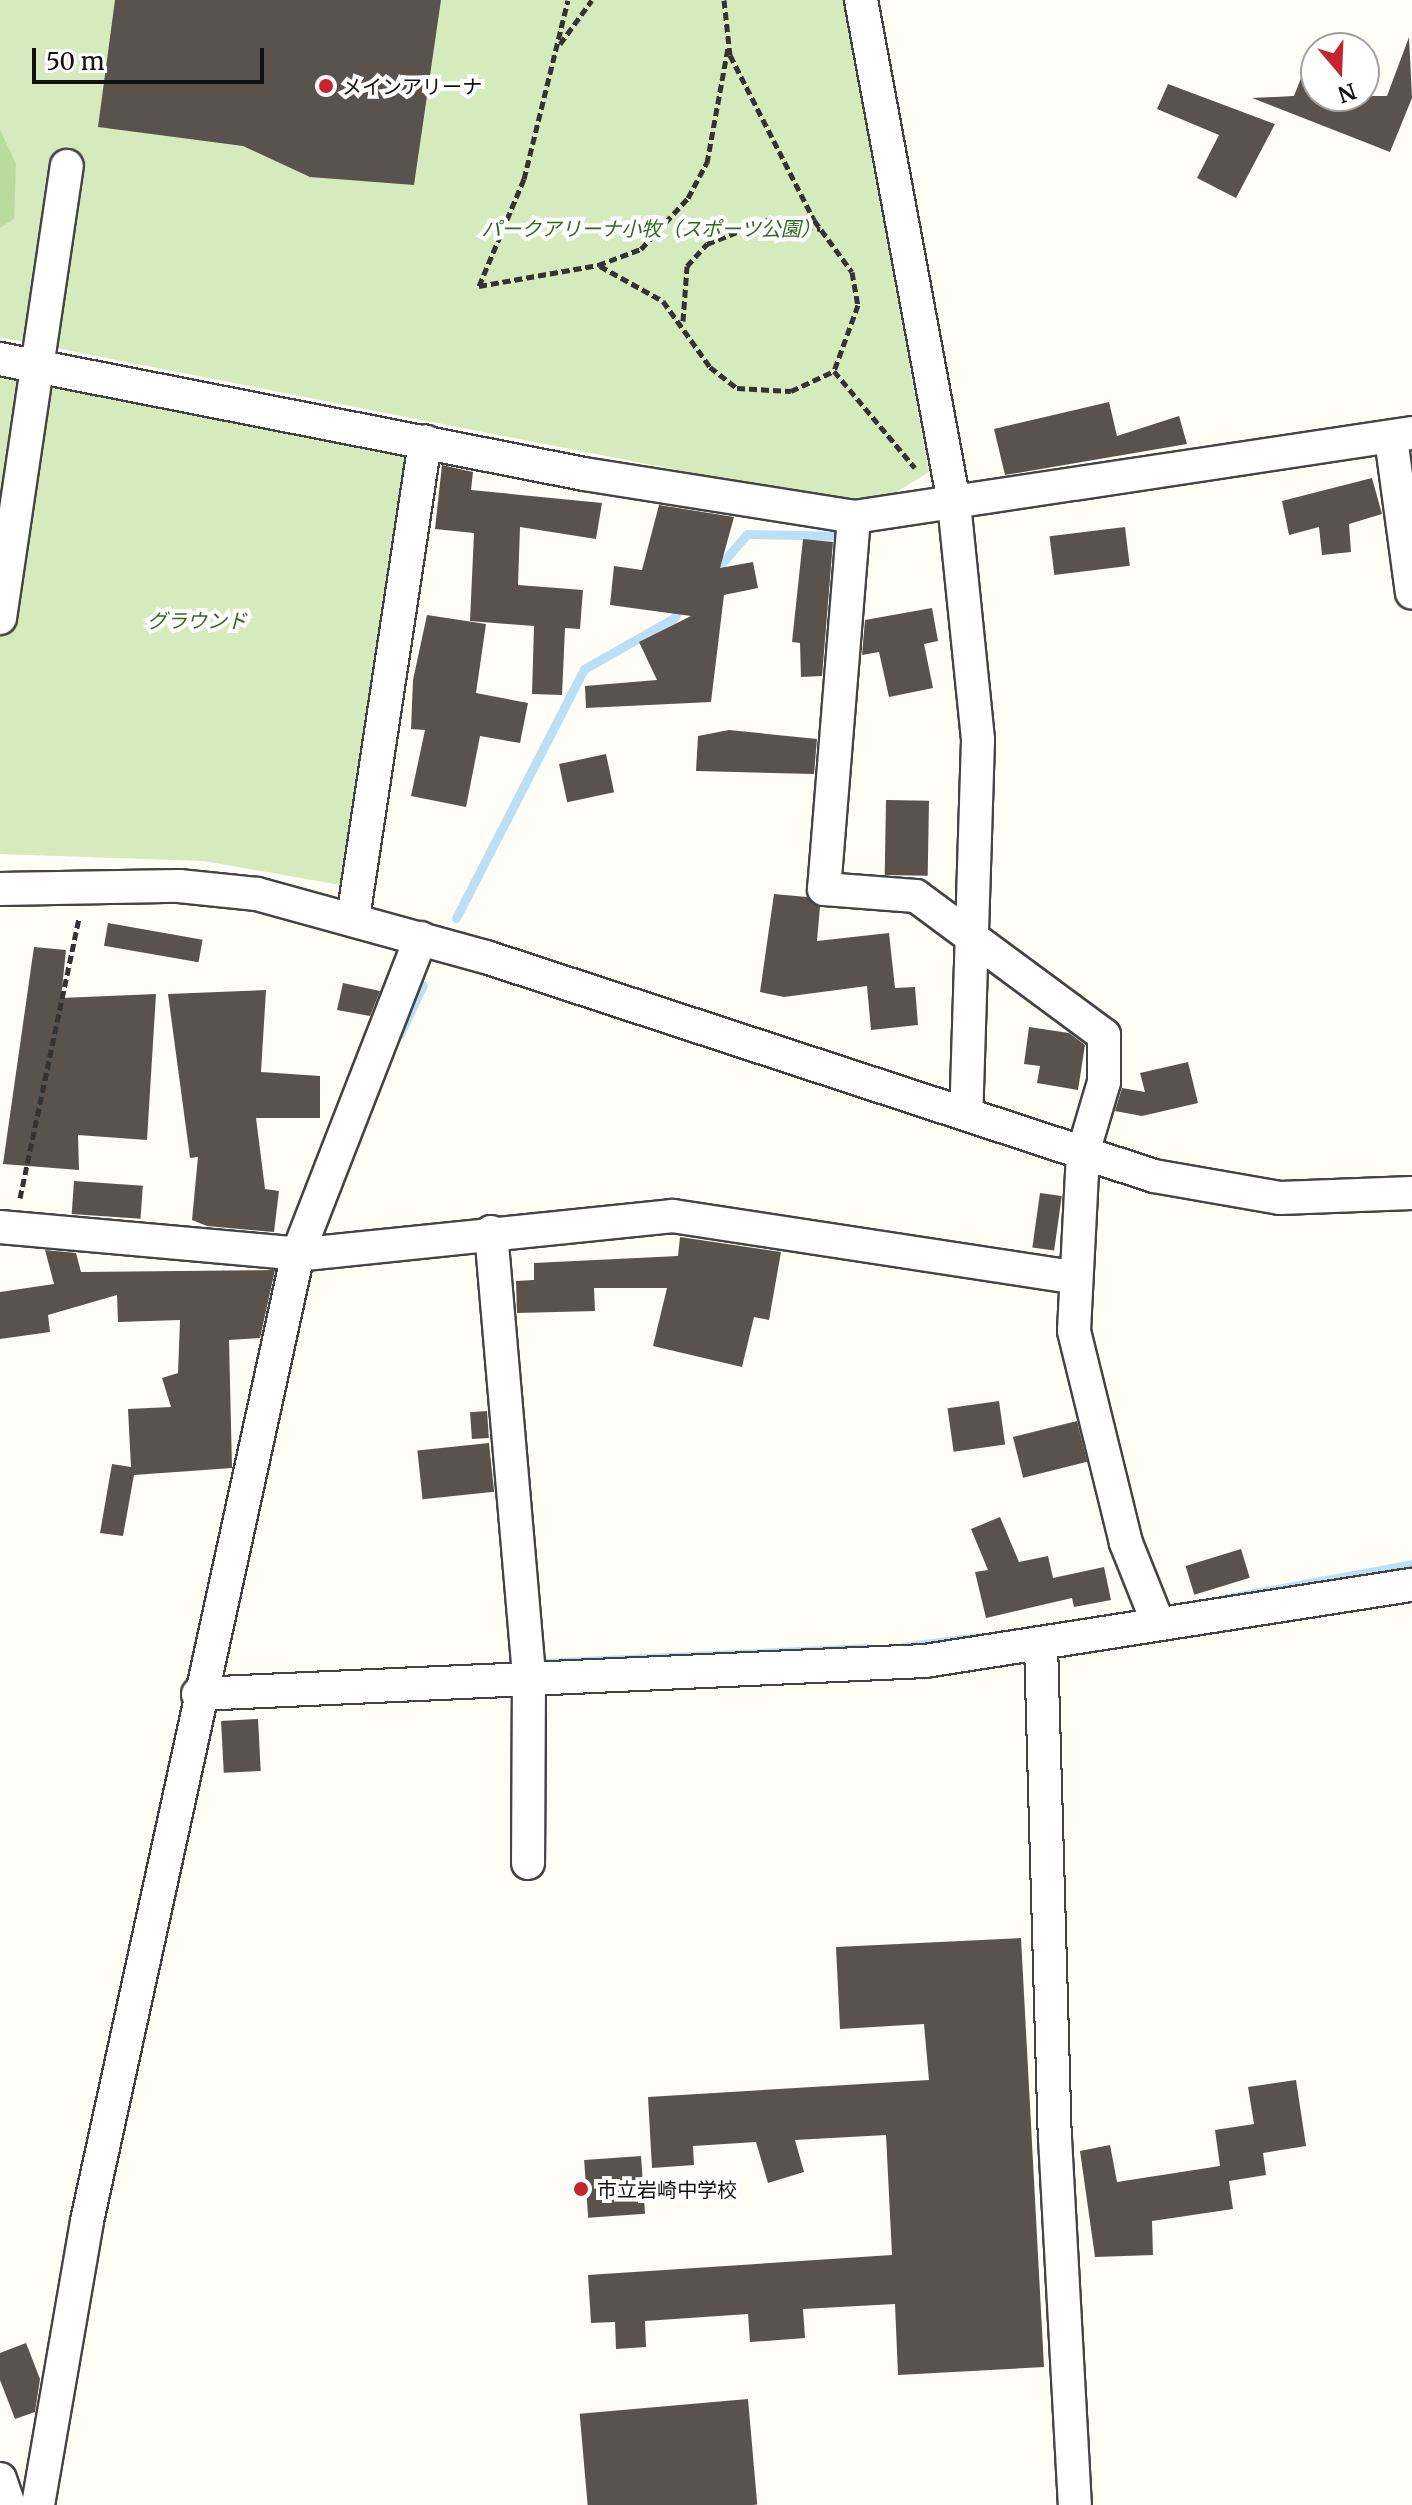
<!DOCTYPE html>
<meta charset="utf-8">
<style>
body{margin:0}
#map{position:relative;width:1412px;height:2505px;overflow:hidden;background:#fffdf5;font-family:Merriweather,"Noto Sans JP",serif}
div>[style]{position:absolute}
.green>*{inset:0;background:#d5ebbd}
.forest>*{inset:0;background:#b9dc9c}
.stream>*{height:9px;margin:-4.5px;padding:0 4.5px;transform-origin:4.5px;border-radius:4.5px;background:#b9e0f7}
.building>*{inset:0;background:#5a524d;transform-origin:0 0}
.path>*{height:5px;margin-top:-2.5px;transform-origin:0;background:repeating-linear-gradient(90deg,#333 0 8px,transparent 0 12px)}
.roads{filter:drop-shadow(2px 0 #444) drop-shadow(-2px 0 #444) drop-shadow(0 2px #444) drop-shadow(0 -2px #444)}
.minor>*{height:32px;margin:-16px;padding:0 16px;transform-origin:16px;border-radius:16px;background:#fff}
.dots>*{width:22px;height:22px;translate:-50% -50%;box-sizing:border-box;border:4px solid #fff;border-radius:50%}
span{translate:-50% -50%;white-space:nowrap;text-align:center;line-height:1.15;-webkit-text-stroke:8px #fff;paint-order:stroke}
.poi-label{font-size:20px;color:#111}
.left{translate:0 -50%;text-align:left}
.park-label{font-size:20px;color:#2f6b1f;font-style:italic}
.north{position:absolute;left:1300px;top:32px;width:80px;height:80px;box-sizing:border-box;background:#fff;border:2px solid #a0a0a0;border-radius:50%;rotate:161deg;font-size:22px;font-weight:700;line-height:32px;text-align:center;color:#111}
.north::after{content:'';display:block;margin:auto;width:28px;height:36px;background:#c4262e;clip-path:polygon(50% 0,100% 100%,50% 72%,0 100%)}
.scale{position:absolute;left:32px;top:48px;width:232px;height:36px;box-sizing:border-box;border:4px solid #111;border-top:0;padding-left:10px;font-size:24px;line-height:28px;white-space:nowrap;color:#111;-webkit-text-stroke:6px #fff;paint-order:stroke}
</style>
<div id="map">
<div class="green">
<div style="clip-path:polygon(0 0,843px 0,929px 472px,890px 496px,825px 499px,0 337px)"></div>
<div style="clip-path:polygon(0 372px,410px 452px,340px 885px,204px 861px,0 854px)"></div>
</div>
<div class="forest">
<div style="clip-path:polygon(0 130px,16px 164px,14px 219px,0 228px)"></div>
</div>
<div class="stream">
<div style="left:715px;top:571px;width:49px;rotate:-49.1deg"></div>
<div style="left:747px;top:534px;width:100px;rotate:1.1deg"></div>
<div style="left:456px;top:918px;width:280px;rotate:-62.8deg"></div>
<div style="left:584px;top:669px;width:103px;rotate:-29.5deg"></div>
<div style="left:674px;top:618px;width:16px;rotate:-60deg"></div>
<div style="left:400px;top:1034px;width:54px;rotate:-64.9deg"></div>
<div style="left:1222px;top:1599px;width:193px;rotate:-10.4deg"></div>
<div style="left:902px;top:1647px;width:77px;rotate:-7.5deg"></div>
<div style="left:538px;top:1663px;width:329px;rotate:-2.6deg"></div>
</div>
<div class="building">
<div style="clip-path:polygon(115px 0,441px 0,414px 185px,310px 177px,243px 146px,98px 127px)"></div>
<div style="clip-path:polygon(1409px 37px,1412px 98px,1390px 152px,1252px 98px,1294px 96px,1314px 45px,1316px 96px,1387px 96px)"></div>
<div style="clip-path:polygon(1168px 84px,1275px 124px,1236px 198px,1197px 178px,1219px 135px,1157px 109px)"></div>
<div style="clip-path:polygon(1109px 402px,1117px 436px,1179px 416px,1187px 444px,1005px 475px,994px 429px)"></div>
<div style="clip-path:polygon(442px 465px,473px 472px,471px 490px,602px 503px,596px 539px,520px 527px,518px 585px,583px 590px,580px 629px,565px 628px,562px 695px,532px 694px,534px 626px,470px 621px,474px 533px,435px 529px)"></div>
<div style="clip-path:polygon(1372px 478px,1382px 514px,1349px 524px,1351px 552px,1322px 555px,1319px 527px,1289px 535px,1282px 501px)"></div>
<div style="clip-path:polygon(659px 505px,734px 517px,720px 568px,753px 562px,758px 588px,724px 595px,711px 702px,586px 708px,585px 686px,657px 680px,639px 642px,691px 616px,610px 605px,614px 566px,642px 570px)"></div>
<div style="left:1125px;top:527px;width:39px;height:76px;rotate:83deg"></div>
<div style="clip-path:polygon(803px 539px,833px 542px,822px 676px,801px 677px,800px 643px,792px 642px)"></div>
<div style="clip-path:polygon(932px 608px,938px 641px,924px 644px,933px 688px,889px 697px,879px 652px,862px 655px,865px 620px)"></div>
<div style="clip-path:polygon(427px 615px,486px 624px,476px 693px,528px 703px,520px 743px,480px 736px,466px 807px,411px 796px,425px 730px,411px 729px,413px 680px)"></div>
<div style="clip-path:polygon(729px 730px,817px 739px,814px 774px,696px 771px,698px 736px)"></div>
<div style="left:606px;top:754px;width:39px;height:48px;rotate:78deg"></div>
<div style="left:886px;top:800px;width:43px;height:75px;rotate:1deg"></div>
<div style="clip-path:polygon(774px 894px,807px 897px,820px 907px,817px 941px,889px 933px,895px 988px,915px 987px,918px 1025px,871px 1030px,867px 986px,784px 997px,760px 992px)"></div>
<div style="left:108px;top:923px;width:96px;height:23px;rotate:10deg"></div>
<div style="clip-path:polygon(34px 947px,66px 950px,61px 998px,156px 994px,147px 1140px,78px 1135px,79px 1170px,3px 1164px)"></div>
<div style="clip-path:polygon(343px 983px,380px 991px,370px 1016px,337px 1010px)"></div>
<div style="clip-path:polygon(266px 990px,261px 1072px,320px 1076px,320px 1118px,256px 1118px,265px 1189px,279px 1191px,274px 1232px,207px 1226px,192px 1220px,198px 1157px,190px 1158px,168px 994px)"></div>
<div style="clip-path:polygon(1029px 1027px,1069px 1033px,1085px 1045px,1078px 1090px,1037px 1083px,1040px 1066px,1024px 1064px)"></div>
<div style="clip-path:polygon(1188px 1062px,1198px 1103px,1142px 1116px,1115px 1111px,1122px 1088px,1145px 1092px,1140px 1073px)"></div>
<div style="left:74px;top:1181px;width:69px;height:33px;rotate:4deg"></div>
<div style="left:1040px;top:1193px;width:22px;height:55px;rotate:8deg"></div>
<div style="clip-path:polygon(680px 1237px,781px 1252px,769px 1320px,754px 1317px,742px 1367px,653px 1346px,667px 1288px,594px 1288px,595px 1311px,517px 1313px,516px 1281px,534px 1280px,534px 1263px,678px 1256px)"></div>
<div style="clip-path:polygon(45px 1250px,76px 1253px,81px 1272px,275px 1270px,260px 1338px,229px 1340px,232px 1468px,134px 1475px,123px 1536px,100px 1533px,112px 1464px,131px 1467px,128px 1409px,171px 1407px,162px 1378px,178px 1373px,180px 1320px,118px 1322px,117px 1295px,48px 1315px,50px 1332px,0 1339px,0 1292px,54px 1284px)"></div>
<div style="left:999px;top:1401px;width:44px;height:52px;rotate:82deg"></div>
<div style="left:487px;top:1411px;width:27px;height:17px;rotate:86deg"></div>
<div style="left:1077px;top:1421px;width:42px;height:66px;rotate:76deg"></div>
<div style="left:489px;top:1443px;width:49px;height:72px;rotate:84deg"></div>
<div style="clip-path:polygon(1000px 1517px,1019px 1562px,1048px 1556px,1053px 1578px,1104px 1567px,1111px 1600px,1074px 1607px,1072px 1598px,986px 1618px,975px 1572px,988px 1570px,971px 1529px)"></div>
<div style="left:1241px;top:1549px;width:30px;height:58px;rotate:73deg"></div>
<div style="left:258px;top:1719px;width:52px;height:37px;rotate:87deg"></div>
<div style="clip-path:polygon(1021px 1938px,1044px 2367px,898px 2375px,895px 2304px,803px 2309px,805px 2338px,750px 2342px,748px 2314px,645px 2321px,646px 2347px,616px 2349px,615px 2322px,591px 2323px,588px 2275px,892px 2255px,886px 2135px,795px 2140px,804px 2172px,768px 2183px,756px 2142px,693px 2146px,694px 2165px,652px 2168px,648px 2097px,929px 2080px,924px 2024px,840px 2029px,836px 1947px)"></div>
<div style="clip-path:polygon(1296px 2080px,1306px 2146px,1263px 2153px,1266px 2175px,1229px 2181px,1233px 2209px,1152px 2221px,1153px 2255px,1095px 2257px,1080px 2151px,1110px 2145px,1117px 2182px,1220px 2166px,1215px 2130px,1254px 2124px,1248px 2087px)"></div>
<div style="left:641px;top:2156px;width:58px;height:57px;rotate:86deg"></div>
<div style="clip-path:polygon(26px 2343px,40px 2379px,35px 2412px,15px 2419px,0 2380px,0 2353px)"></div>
<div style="left:748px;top:2399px;width:106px;height:169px;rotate:85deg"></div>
</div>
<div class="path">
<div style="left:724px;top:0;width:55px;rotate:83.8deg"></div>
<div style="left:730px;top:55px;width:185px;rotate:63deg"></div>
<div style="left:814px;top:220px;width:64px;rotate:53.8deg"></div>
<div style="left:852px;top:272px;width:34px;rotate:80deg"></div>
<div style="left:858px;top:305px;width:70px;rotate:110deg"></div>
<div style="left:834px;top:371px;width:126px;rotate:50.1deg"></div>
<div style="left:560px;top:44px;width:54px;rotate:-54deg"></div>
<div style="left:600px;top:266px;width:72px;rotate:29.1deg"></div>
<div style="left:663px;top:301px;width:81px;rotate:54.5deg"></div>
<div style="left:710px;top:367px;width:34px;rotate:38deg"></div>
<div style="left:737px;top:388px;width:54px;rotate:3.2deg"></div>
<div style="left:791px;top:391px;width:47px;rotate:-24.9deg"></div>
<div style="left:479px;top:286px;width:121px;rotate:-10deg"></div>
<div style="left:598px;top:265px;width:46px;rotate:-20.4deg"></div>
<div style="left:641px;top:249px;width:69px;rotate:-47.3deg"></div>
<div style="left:688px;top:198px;width:40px;rotate:-62deg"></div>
<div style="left:707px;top:163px;width:118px;rotate:-79.7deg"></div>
<div style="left:479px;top:286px;width:116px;rotate:-67.2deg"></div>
<div style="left:524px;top:179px;width:184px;rotate:-76.2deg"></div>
<div style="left:683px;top:321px;width:55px;rotate:-85.8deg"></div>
<div style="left:687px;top:266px;width:30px;rotate:-48deg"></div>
<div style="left:707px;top:244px;width:68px;rotate:-21.6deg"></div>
<div style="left:770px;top:219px;width:51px;rotate:11.3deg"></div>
<div style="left:20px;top:1198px;width:285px;rotate:-78.1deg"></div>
</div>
<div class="roads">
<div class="minor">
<div style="left:861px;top:0;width:512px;rotate:79.52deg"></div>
<div style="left:954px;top:503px;width:238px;rotate:84.2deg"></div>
<div style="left:978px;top:740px;width:373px;rotate:91.8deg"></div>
<div style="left:0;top:359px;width:595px;rotate:11.14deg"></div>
<div style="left:584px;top:474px;width:273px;rotate:9deg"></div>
<div style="left:854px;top:517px;width:564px;rotate:-8.56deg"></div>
<div style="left:1391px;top:438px;width:156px;rotate:82.3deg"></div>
<div style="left:854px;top:517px;width:373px;rotate:94.6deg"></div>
<div style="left:824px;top:889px;width:92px;rotate:4.4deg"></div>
<div style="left:916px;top:896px;width:234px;rotate:36.5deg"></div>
<div style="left:1104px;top:1035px;width:47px;rotate:90deg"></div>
<div style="left:1104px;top:1082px;width:74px;rotate:106.5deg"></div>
<div style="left:1083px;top:1153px;width:178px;rotate:92.9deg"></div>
<div style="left:1074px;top:1331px;width:218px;rotate:76.2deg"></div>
<div style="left:1126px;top:1543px;width:86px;rotate:68.2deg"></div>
<div style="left:0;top:618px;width:457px;rotate:-81.6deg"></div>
<div style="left:0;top:889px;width:179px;rotate:-1deg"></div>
<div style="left:179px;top:886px;width:78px;rotate:5.9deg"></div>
<div style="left:257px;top:894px;width:238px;rotate:15.4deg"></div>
<div style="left:486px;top:957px;width:703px;rotate:18.15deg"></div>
<div style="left:1154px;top:1176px;width:128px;rotate:9.9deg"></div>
<div style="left:1280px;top:1198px;width:132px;rotate:-2.2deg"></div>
<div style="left:353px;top:918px;width:482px;rotate:-81.4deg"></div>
<div style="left:0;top:1227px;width:306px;rotate:5.1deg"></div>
<div style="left:305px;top:1254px;width:370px;rotate:-5.9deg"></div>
<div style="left:673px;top:1216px;width:405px;rotate:8.7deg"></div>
<div style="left:491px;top:1232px;width:448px;rotate:85.1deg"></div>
<div style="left:529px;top:1678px;width:185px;rotate:90.3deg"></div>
<div style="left:1041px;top:1644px;width:494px;rotate:88.4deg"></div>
<div style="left:1055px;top:2138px;width:368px;rotate:86.9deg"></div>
<div style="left:198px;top:1694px;width:728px;rotate:-2.6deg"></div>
<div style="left:925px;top:1661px;width:493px;rotate:-8.9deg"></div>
<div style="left:0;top:2479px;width:28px;rotate:71deg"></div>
<div style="left:38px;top:2505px;width:288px;rotate:-80.2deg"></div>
<div style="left:87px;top:2221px;width:991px;rotate:-77.7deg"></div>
<div style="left:298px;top:1253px;width:338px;rotate:-68.7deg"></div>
</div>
</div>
<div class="dots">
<div style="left:326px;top:86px;background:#c4262e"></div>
<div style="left:581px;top:2189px;background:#c4262e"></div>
</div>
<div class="poi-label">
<span class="left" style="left:342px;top:86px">メインアリーナ</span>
<span class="left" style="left:597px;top:2189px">市立岩崎中学校</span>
</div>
<div class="park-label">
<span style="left:651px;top:228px">パークアリーナ小牧（スポーツ公園）</span>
<span style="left:197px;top:620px">グラウンド</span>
</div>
<div class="north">N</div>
<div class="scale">50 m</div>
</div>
